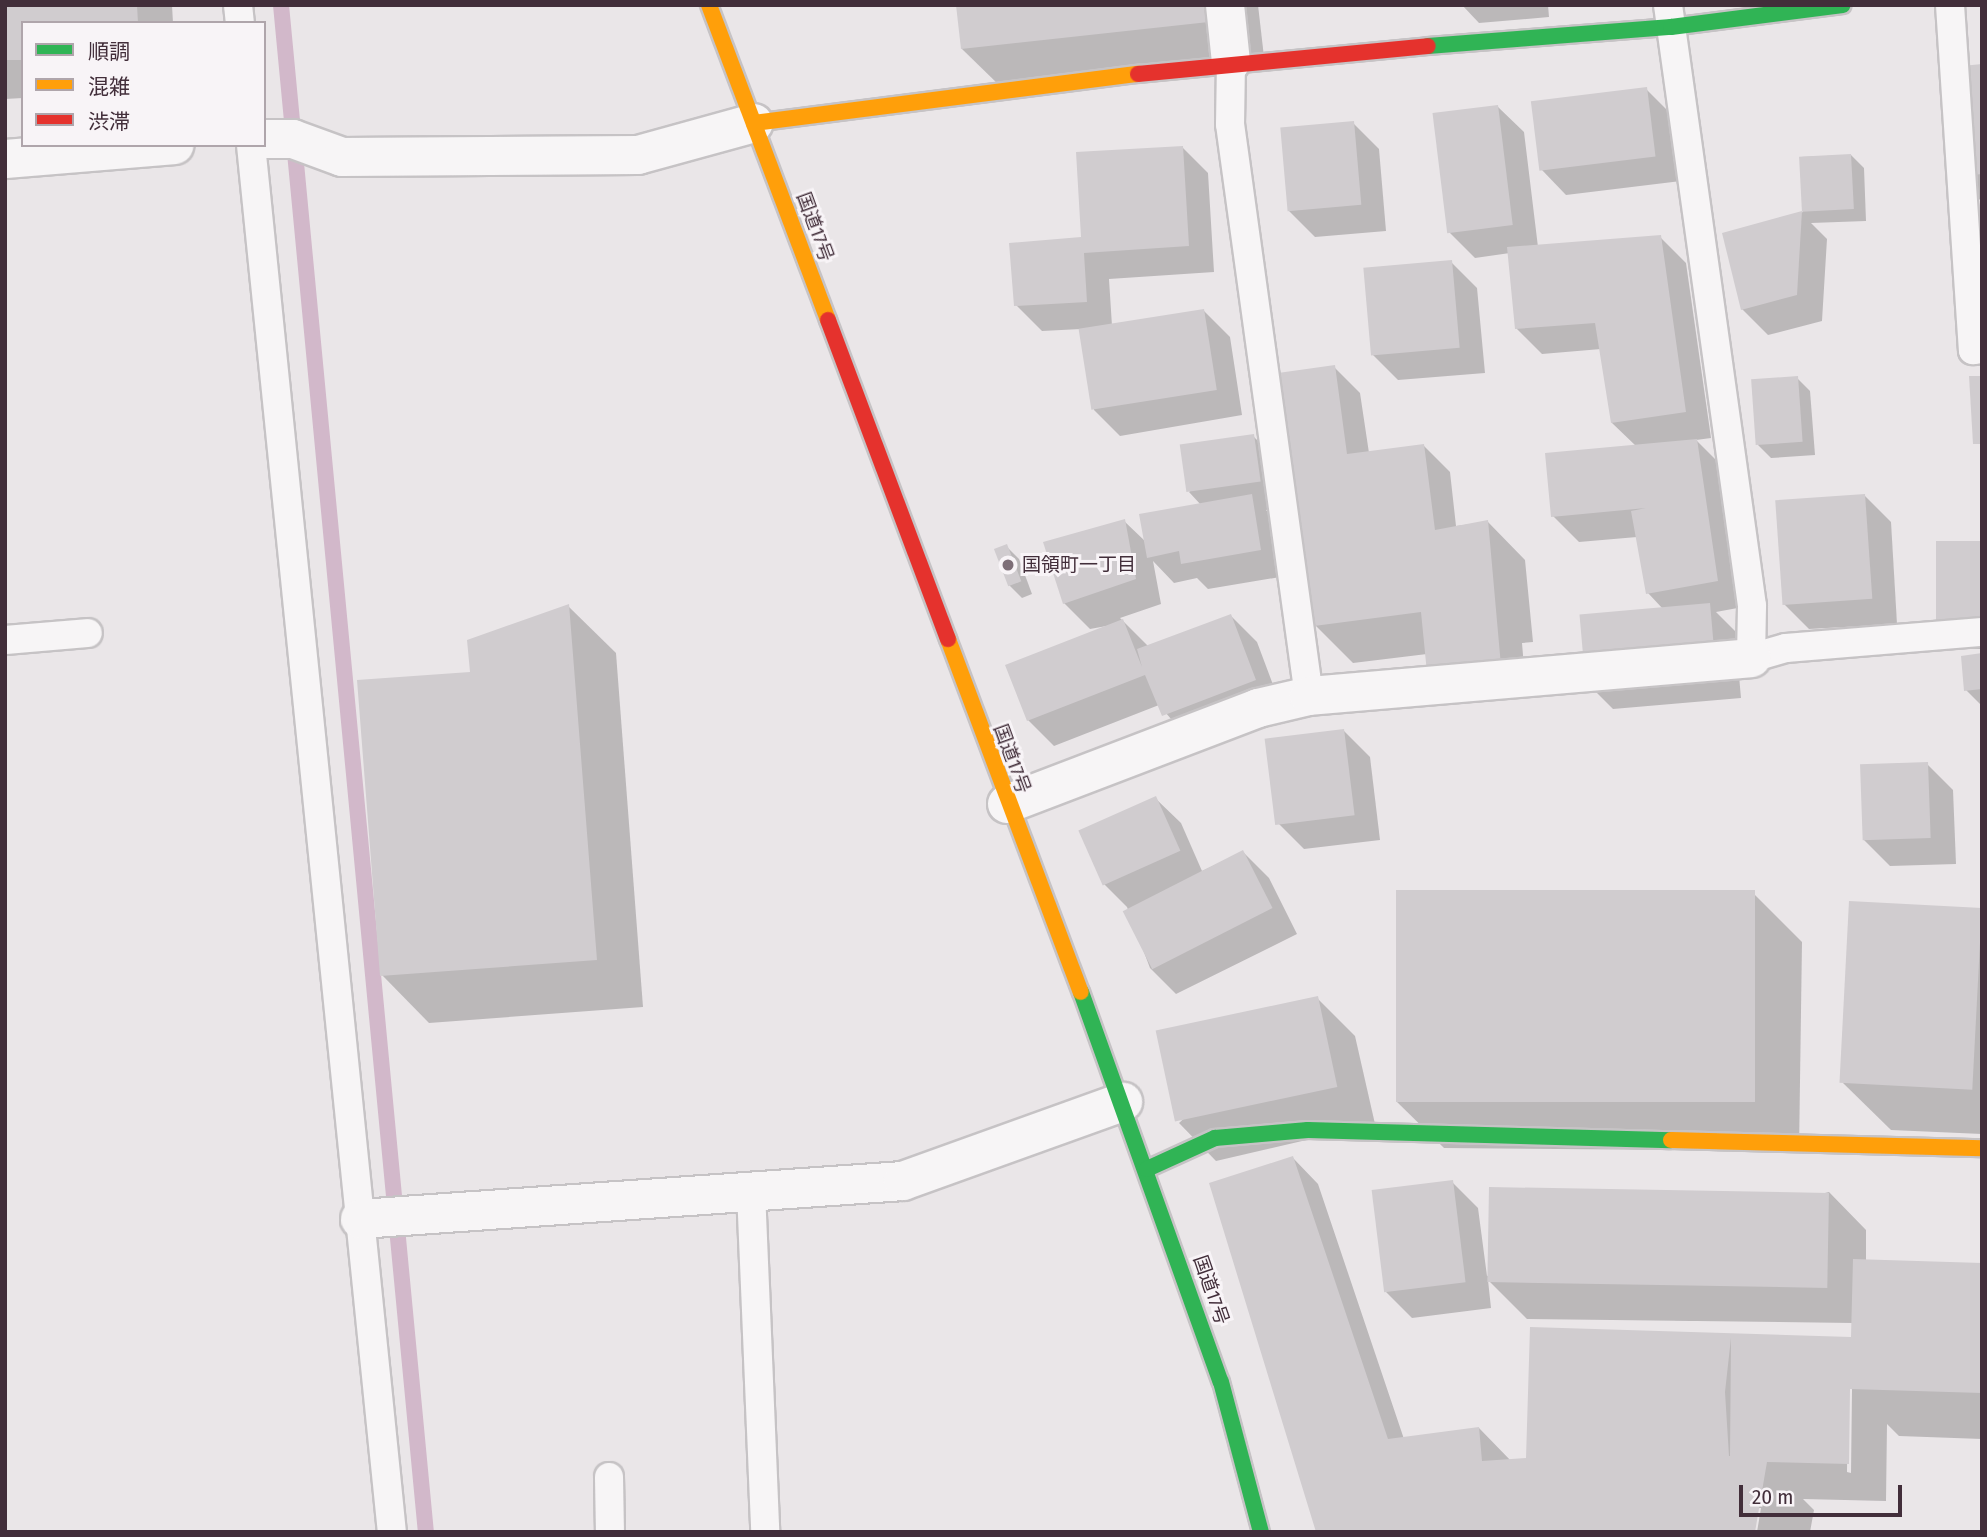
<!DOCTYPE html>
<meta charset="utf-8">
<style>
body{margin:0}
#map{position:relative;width:1987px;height:1537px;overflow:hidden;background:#eae6e8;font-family:"Fira Sans Condensed","Noto Sans JP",sans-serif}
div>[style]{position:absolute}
.shadow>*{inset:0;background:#0003}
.stream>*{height:16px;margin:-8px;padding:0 8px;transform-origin:8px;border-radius:8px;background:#d2b8ca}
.building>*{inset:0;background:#d0cccf;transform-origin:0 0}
.roads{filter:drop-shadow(2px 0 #c6c3c5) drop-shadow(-2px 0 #c6c3c5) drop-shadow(0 2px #c6c3c5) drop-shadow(0 -2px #c6c3c5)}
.lane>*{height:28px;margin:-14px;padding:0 14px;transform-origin:14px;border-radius:14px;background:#f7f5f6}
.street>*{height:38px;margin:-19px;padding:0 19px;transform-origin:19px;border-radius:19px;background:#f7f5f6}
.fast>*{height:16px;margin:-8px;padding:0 8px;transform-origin:8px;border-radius:8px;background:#30b455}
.slow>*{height:16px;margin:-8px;padding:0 8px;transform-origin:8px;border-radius:8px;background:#ff9f0a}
.jam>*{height:16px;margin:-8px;padding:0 8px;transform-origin:8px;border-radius:8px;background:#e5322d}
.dots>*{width:19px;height:19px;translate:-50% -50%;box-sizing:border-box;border:4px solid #f8f4f7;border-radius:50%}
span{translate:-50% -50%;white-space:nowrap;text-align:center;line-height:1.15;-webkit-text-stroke:6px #f8f4f7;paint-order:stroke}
.street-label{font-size:19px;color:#422e3a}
.poi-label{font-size:19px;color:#422e3a}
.left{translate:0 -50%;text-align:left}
.frame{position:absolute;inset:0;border:7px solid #422e3a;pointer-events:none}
.legend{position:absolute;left:21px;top:21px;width:245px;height:126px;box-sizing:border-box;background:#f8f4f7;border:2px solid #afa5ab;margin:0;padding:9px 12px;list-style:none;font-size:21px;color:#422e3a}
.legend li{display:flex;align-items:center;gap:14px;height:35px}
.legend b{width:35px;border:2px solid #afa5ab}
.scale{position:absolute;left:1739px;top:1485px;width:163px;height:32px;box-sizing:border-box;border:4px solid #422e3a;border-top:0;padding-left:9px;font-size:21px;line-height:24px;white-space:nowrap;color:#422e3a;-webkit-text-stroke:5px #f8f4f7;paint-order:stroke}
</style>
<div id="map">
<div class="shadow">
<div style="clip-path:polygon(5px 5px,172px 5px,173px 23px,23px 23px,23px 98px,5px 99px)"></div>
<div style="clip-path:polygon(958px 5px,1258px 5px,1264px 57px,1000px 86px,962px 49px)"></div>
<div style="clip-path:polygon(1462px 5px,1548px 5px,1549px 17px,1479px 23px)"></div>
<div style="clip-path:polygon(1982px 66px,1982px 202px,1957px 177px)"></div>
<div style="clip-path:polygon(1646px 89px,1672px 115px,1681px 181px,1566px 195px,1541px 169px)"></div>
<div style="clip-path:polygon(1498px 107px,1524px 132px,1538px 247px,1660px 237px,1686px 263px,1711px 438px,1696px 440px,1723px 467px,1743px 607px,1716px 612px,1735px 631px,1741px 698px,1613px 709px,1587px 683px,1663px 609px,1648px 593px,1637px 537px,1579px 542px,1553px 516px,1636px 446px,1612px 423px,1601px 349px,1542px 354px,1516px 328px,1510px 253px,1475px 258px,1449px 232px)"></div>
<div style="clip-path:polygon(1353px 123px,1379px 149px,1386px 231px,1315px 237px,1289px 211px)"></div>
<div style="clip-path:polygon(1182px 147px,1208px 173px,1214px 272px,1109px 279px,1112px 326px,1204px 311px,1230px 337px,1242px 415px,1120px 436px,1094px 410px,1081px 329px,1042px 331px,1016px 305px)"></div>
<div style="clip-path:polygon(1851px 155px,1864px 168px,1866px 221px,1811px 223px,1827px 239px,1822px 321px,1768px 335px,1742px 309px,1724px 234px,1803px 212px,1801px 157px)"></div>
<div style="clip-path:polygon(1982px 210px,1982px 331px,1969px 211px)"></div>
<div style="clip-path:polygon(1451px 262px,1477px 288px,1485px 373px,1398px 380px,1372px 354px)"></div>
<div style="clip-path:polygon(1334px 367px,1360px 393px,1369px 453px,1424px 446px,1450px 472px,1456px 526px,1488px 522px,1525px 560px,1533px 642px,1522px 643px,1526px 691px,1427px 654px,1353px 663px,1315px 625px)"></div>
<div style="clip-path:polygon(1797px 378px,1810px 391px,1815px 455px,1771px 458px,1758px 445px)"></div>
<div style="clip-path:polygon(1253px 436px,1279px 462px,1286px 507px,1266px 510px,1277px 522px,1286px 576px,1208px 589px,1197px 578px,1174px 583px,1153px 561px,1161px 604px,1120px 618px,1149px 647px,1231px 616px,1257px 642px,1281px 706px,1190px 741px,1159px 705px,1054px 746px,1028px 720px,1112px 625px,1090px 629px,1064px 603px,1124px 521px,1146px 542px,1201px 505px,1189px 492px)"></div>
<div style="clip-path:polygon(1865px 496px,1891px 522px,1897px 624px,1809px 629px,1783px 603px)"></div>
<div style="clip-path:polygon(1982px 543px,1982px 649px,1966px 649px,1940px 623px)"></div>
<div style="clip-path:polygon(1006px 546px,1019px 559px,1032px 594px,1022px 598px,1009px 585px)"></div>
<div style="clip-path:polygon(568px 606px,616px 653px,643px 1007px,429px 1023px,382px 975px,471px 674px)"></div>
<div style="clip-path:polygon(1982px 655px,1982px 706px,1966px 690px)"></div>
<div style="clip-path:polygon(1344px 731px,1370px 757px,1380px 840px,1304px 849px,1278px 823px)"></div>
<div style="clip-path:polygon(1927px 764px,1953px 790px,1956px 864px,1890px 866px,1864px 840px)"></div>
<div style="clip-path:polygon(1155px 798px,1181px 823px,1202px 871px,1243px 852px,1269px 878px,1297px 934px,1176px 994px,1150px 968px,1127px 907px,1104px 884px)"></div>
<div style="clip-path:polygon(1754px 894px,1802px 942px,1799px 1151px,1444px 1148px,1396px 1101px)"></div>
<div style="clip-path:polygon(1982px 908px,1982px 1134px,1891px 1130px,1843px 1083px)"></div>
<div style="clip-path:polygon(1317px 998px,1355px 1036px,1375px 1124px,1216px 1161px,1179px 1123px)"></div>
<div style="clip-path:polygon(evenodd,1293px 1158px,1318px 1184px,1404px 1439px,1479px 1428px,1513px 1463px,1533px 1463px,1532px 1328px,1853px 1341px,1853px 1323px,1527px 1319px,1488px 1280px,1491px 1308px,1412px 1318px,1386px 1292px,1452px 1182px,1478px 1208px,1487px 1276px,1829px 1192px,1866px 1230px,1866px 1262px,1982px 1265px,1982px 1439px,1899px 1436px,1887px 1424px,1886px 1501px,1803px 1499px,1814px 1510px,1810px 1532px,1757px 1532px,1761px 1508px,1318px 1532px,1293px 1158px,1848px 1385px,1852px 1389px,1851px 1473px,1847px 1472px,1848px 1385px)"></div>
</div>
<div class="stream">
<div style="left:281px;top:5px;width:1534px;rotate:84.58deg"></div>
</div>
<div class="building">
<div style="clip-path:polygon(5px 5px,137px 5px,138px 23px,23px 23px,23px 60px,5px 60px)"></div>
<div style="clip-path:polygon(956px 5px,1225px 5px,1227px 20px,961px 49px)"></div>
<div style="clip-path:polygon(1982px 64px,1982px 174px,1955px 177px,1942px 68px)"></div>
<div style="left:1647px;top:87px;width:70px;height:117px;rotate:83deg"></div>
<div style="left:1498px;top:105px;width:121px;height:66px;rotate:83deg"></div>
<div style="left:1354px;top:121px;width:84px;height:74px;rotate:85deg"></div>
<div style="clip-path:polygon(1183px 146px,1189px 246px,1084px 253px,1087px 302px,1014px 306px,1009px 243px,1081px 237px,1076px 152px)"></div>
<div style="left:1851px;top:154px;width:55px;height:52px;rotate:87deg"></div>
<div style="clip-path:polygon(1802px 211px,1797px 295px,1741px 310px,1722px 233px)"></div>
<div style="clip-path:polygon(1661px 235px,1686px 412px,1611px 423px,1595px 323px,1515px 329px,1507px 247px)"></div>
<div style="left:1452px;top:260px;width:88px;height:89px;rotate:85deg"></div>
<div style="left:1204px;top:309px;width:82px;height:127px;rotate:81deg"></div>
<div style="clip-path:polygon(1335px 365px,1347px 454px,1424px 444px,1435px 530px,1488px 520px,1501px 666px,1427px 673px,1421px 612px,1314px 626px,1278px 373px)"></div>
<div style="left:1798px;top:376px;width:66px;height:47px;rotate:86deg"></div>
<div style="clip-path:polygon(1969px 376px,1982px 376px,1982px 444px,1973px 444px)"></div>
<div style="left:1254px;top:434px;width:48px;height:75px;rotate:82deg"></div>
<div style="clip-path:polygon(1697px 439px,1718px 581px,1646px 594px,1631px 511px,1646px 508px,1551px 517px,1545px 453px)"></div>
<div style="clip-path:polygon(1252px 494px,1261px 550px,1181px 564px,1179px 551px,1147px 558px,1139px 514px)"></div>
<div style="left:1865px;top:494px;width:105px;height:90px;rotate:86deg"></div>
<div style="clip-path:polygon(1125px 519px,1136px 579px,1063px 604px,1043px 542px)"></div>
<div style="left:1982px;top:541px;width:82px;height:46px;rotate:90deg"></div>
<div style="left:1007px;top:544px;width:40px;height:14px;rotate:69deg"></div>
<div style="left:1710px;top:603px;width:70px;height:131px;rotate:85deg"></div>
<div style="clip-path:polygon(569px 604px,597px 960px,380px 976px,357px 680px,470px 672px,467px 640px)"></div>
<div style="clip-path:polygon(1231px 614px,1256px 680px,1162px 716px,1145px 675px,1027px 721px,1005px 665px,1123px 619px,1142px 667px,1137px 649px)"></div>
<div style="clip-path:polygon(1982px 653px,1982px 689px,1964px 691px,1961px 656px)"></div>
<div style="left:1344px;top:729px;width:87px;height:80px;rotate:83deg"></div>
<div style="left:1928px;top:762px;width:76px;height:68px;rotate:88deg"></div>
<div style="left:1156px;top:796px;width:60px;height:85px;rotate:66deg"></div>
<div style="left:1243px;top:850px;width:65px;height:135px;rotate:63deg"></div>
<div style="left:1396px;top:890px;width:359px;height:212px"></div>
<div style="left:1849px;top:901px;width:133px;height:182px;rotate:3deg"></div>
<div style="left:1318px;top:996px;width:93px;height:166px;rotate:78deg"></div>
<div style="clip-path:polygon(evenodd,1293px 1156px,1388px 1439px,1479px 1427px,1482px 1461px,1526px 1458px,1530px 1327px,1851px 1337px,1853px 1259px,1982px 1263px,1982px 1393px,1850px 1389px,1849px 1464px,1767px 1462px,1755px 1532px,1316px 1532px,1209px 1183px,1293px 1156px,1731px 1338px,1730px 1456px,1729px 1456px,1725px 1392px,1731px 1338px)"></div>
<div style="left:1453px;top:1180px;width:103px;height:82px;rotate:83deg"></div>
<div style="left:1489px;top:1187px;width:340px;height:95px;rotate:1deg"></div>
</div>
<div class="roads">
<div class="lane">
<div style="left:238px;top:5px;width:18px;rotate:84deg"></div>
<div style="left:1668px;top:5px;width:607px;rotate:82.04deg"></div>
<div style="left:1752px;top:606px;width:52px;rotate:91.1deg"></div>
<div style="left:1751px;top:658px;width:36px;rotate:-16deg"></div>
<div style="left:1786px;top:648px;width:197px;rotate:-4.7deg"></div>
<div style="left:1950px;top:5px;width:346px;rotate:86.2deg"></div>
<div style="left:1973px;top:350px;width:9px;rotate:-6deg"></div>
<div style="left:1231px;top:62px;width:62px;rotate:90.9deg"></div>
<div style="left:1230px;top:124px;width:577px;rotate:82.14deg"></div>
<div style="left:251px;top:145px;width:1394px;rotate:84.2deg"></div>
<div style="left:5px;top:640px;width:83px;rotate:-4.8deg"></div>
<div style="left:751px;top:1191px;width:341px;rotate:87.6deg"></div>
<div style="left:609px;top:1477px;width:55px;rotate:89deg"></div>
</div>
<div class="street">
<div style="left:1225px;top:5px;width:57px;rotate:84deg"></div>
<div style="left:264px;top:139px;width:29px"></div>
<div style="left:293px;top:139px;width:52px;rotate:20.2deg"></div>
<div style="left:342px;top:157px;width:296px;rotate:-0.4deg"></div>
<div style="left:638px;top:155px;width:120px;rotate:-15.4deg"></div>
<div style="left:5px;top:159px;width:170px;rotate:-4.7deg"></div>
<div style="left:1007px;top:804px;width:269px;rotate:-20.9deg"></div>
<div style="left:1258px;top:708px;width:52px;rotate:-13.2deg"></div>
<div style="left:1309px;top:696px;width:444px;rotate:-4.9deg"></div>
<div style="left:360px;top:1219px;width:544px;rotate:-4deg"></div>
<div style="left:903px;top:1181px;width:234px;rotate:-19.8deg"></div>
</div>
<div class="fast">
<div style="left:1428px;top:46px;width:244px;rotate:-4.5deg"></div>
<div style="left:1671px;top:27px;width:173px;rotate:-7.3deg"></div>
<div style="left:1081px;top:992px;width:414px;rotate:70.3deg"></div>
<div style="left:1221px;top:1382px;width:155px;rotate:75.1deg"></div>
<div style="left:1147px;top:1169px;width:75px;rotate:-24.5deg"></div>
<div style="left:1215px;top:1138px;width:93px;rotate:-4.9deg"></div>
<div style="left:1308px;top:1130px;width:363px;rotate:1.6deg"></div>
</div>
<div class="slow">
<div style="left:709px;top:5px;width:337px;rotate:69.3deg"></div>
<div style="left:754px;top:123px;width:387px;rotate:-7.3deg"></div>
<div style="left:948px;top:639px;width:377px;rotate:69.4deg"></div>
<div style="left:1671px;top:1140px;width:311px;rotate:1.5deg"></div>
</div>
<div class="jam">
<div style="left:1138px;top:74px;width:291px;rotate:-5.5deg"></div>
<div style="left:828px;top:320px;width:341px;rotate:69.4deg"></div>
</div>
</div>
<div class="dots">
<div style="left:1008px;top:565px;background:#7d6e77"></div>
</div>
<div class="street-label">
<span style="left:815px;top:227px;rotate:70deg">国道17号</span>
<span style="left:1012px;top:759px;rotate:70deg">国道17号</span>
<span style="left:1211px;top:1290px;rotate:71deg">国道17号</span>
</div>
<div class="poi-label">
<span class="left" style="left:1022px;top:565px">国領町一丁目</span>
</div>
<div class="frame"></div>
<ul class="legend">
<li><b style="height:9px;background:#30b455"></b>順調</li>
<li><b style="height:9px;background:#ff9f0a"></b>混雑</li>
<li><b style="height:9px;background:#e5322d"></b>渋滞</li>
</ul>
<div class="scale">20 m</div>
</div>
